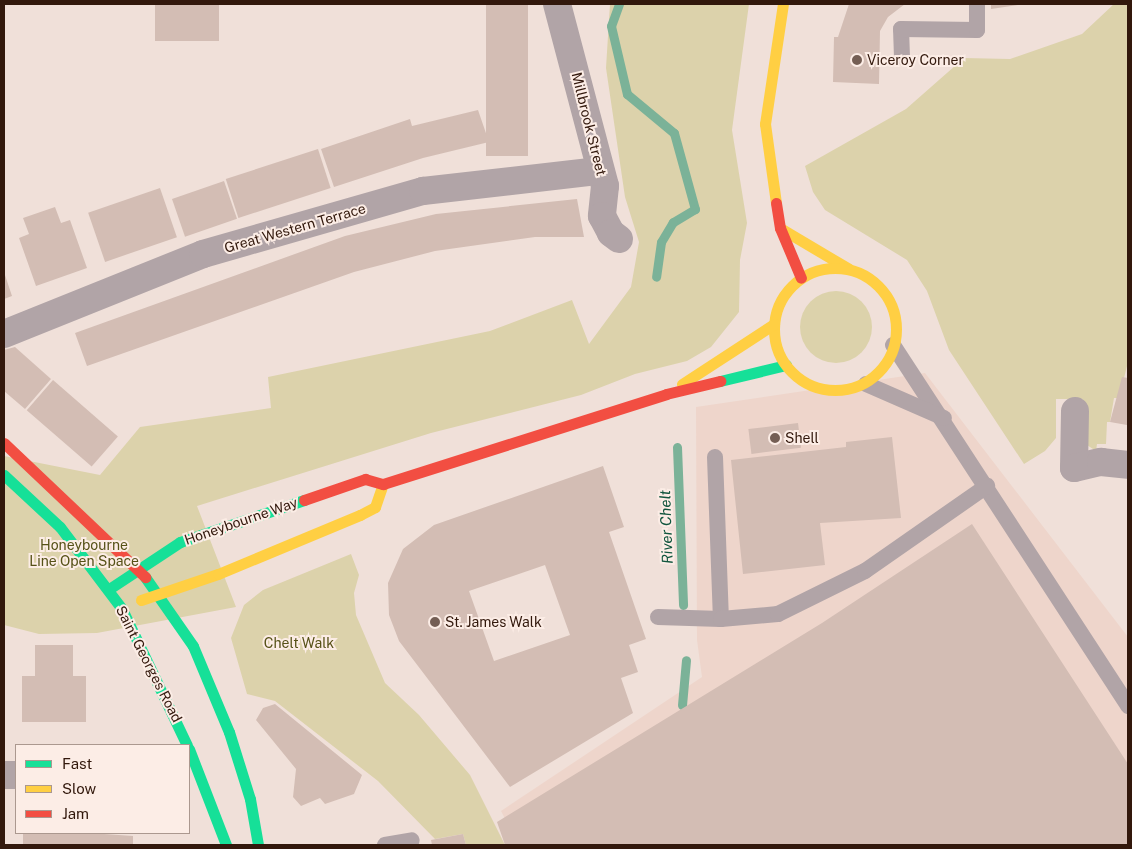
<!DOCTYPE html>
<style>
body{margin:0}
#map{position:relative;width:1132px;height:849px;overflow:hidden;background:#f0e0d9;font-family:"Public Sans",sans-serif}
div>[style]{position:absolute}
.built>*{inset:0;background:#eed5cb}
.green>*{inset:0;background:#dcd2ab}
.round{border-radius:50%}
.stream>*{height:9px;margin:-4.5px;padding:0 4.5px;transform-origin:4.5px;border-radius:4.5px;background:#7bb298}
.building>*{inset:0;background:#d3bdb4;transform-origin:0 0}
.lane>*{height:16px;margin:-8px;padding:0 8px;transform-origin:8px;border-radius:8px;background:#b1a4a7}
.street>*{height:28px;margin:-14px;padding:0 14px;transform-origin:14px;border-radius:14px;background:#b1a4a7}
.fast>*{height:11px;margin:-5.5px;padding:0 5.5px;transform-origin:5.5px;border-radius:5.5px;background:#16e098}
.slow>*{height:11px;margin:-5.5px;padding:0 5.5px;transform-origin:5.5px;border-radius:5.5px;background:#ffcf43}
.slow>.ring{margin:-5.5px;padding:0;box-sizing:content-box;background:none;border:11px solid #ffcf43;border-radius:50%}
.jam>*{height:11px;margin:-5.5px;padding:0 5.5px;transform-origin:5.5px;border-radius:5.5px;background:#f24e42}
.dots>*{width:14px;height:14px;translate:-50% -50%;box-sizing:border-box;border:2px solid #fcede6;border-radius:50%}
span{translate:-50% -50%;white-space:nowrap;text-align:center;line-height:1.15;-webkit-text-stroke:4px #fcede6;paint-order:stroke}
.poi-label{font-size:14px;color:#32180c}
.left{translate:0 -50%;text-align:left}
.street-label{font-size:14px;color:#32180c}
.park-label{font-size:14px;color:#565117}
.water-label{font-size:15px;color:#12563e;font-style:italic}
.frame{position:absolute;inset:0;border:5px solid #32180c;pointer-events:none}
.legend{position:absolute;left:15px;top:744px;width:175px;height:90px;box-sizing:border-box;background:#fcede6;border:1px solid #ab988f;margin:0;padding:6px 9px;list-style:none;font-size:15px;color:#32180c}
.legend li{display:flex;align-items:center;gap:10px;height:25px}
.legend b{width:25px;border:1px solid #ab988f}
</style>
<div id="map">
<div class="built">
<div style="clip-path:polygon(925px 373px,1128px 637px,1128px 845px,519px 845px,501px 811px,702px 677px,697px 640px,696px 407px)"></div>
</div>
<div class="green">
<div style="clip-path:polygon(610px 4px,749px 4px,732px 130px,747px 223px,740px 260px,739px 312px,711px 347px,687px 361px,635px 374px,581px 395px,431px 433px,197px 506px,236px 607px,97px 633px,39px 634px,4px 625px,4px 456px,100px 475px,140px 427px,271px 408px,268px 377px,490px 331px,572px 300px,589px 344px,631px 287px,639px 242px,625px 197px,606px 68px)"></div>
<div style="clip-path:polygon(1114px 4px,1128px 4px,1128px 362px,1119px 398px,1114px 398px,1110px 422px,1107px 422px,1106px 444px,1097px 444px,1096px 451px,1087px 445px,1083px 399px,1056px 399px,1056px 438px,1045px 451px,1024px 464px,949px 350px,927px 291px,907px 260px,825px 210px,813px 192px,805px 166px,906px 109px,964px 58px,1010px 59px,1082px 34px)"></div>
<div class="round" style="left:800px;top:291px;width:72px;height:72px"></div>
<div style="clip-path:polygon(351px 554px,359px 575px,354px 593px,356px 615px,385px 683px,419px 715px,470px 775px,505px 845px,466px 845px,463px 834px,435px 839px,378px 781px,275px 701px,247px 694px,231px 638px,244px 605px,263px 590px)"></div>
</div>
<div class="stream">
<div style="left:619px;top:4px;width:23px;rotate:110deg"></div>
<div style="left:611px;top:26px;width:70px;rotate:76.8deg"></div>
<div style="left:627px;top:94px;width:61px;rotate:39.7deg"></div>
<div style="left:674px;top:133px;width:79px;rotate:74.6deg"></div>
<div style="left:695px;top:209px;width:26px;rotate:149deg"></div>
<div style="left:673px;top:222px;width:23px;rotate:121deg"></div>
<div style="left:661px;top:242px;width:35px;rotate:98deg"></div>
<div style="left:677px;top:447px;width:158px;rotate:87.8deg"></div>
<div style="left:682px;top:705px;width:45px;rotate:-84.9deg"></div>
</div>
<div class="building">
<div style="left:155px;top:4px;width:64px;height:37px"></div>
<div style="left:486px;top:4px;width:42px;height:152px"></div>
<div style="clip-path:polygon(849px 4px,905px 4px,888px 17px,880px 31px,879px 84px,833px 82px,834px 37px,838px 37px)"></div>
<div style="clip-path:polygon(991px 4px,1018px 4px,1018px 5px,991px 9px)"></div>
<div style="clip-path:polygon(478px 110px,489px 142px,423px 158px,334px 187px,321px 149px,410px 119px,412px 126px)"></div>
<div style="left:318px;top:149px;width:41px;height:97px;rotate:72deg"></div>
<div style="left:224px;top:181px;width:40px;height:55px;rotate:71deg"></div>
<div style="left:160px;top:188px;width:52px;height:76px;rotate:71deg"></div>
<div style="clip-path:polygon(577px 199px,584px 237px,535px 237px,435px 251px,354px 272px,87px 366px,75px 333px,345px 236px,436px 214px)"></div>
<div style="clip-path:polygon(55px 207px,61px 223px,70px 220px,87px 268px,36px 286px,19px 238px,29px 234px,23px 218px)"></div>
<div style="clip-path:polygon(4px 272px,12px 296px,4px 299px)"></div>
<div style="clip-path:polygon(15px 347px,51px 379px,25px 409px,4px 391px,4px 350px)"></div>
<div style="clip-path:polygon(1122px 377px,1128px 378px,1127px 425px,1110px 422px)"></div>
<div style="left:53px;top:380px;width:86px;height:40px;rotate:41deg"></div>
<div style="left:798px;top:423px;width:25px;height:50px;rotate:83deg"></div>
<div style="clip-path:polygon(892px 437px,901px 518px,820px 523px,825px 565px,743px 574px,731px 460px,846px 447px,846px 442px)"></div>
<div style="clip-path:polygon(evenodd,603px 466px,624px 527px,609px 532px,646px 639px,629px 645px,638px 672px,621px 678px,633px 713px,510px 787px,399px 641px,389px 615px,388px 583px,403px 549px,434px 525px,603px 466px,545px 565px,570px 635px,494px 661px,469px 591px,545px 565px)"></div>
<div style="clip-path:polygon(972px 524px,1128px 764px,1128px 845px,505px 845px,497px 822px,822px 623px)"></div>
<div style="clip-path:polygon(35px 645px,73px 645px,73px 676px,86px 676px,86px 722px,22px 722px,22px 676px,35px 676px)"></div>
<div style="clip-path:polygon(275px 704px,362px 775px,354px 794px,325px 804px,320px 798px,301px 806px,293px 797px,296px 769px,256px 720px,263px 708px)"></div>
<div style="clip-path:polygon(90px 833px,133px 836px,133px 845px,23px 845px,23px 834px)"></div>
<div style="clip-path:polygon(463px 834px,466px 845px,432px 845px,431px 840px)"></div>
</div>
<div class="lane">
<div style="left:902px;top:57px;width:28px;rotate:-92deg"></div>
<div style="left:901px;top:29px;width:76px;rotate:0.8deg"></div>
<div style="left:977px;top:30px;width:26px;rotate:-90deg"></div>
<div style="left:893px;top:345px;width:431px;rotate:56.9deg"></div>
<div style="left:866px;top:384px;width:85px;rotate:23.6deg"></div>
<div style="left:715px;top:457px;width:162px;rotate:87.9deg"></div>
<div style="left:658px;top:617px;width:63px;rotate:1.8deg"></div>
<div style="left:721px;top:619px;width:57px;rotate:-5deg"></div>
<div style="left:778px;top:614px;width:97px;rotate:-26.3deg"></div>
<div style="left:865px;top:571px;width:149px;rotate:-34.9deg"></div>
<div style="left:385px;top:845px;width:27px;rotate:-10deg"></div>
</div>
<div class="street">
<div style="left:557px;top:4px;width:188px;rotate:75.2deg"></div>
<div style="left:605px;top:186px;width:30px;rotate:96deg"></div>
<div style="left:602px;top:216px;width:19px;rotate:62deg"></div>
<div style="left:611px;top:233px;width:10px;rotate:37deg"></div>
<div style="left:4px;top:334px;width:214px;rotate:-21.9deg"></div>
<div style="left:203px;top:254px;width:229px;rotate:-16deg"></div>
<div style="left:423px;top:191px;width:177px;rotate:-6.5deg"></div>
<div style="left:1075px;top:411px;width:57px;rotate:91deg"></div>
<div style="left:1074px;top:468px;width:28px;rotate:-13deg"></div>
<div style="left:1101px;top:462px;width:27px;rotate:6deg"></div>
<div style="left:4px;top:775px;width:12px"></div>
</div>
<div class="fast">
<div style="left:720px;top:381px;width:68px;rotate:-13.6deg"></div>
<div style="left:4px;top:475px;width:76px;rotate:42.9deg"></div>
<div style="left:60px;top:527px;width:103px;rotate:52.9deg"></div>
<div style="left:122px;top:609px;width:151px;rotate:64.5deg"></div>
<div style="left:145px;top:577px;width:84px;rotate:55.2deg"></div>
<div style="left:193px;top:646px;width:93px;rotate:67.3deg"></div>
<div style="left:229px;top:732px;width:70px;rotate:72.6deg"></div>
<div style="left:250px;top:799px;width:47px;rotate:80.1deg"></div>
<div style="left:109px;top:589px;width:85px;rotate:-33.5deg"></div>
<div style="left:180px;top:542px;width:131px;rotate:-18.7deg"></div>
<div style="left:189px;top:749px;width:103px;rotate:68.9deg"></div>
</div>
<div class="slow">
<div style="left:776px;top:203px;width:80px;rotate:-97.9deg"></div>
<div style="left:765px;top:124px;width:121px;rotate:-81.5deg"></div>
<div style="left:780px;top:228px;width:80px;rotate:30.7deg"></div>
<div class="ring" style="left:774px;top:268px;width:111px;height:111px"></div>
<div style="left:682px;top:384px;width:110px;rotate:-33.1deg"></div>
<div style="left:141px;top:600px;width:81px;rotate:-18.7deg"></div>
<div style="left:218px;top:574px;width:154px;rotate:-22.6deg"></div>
<div style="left:360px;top:515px;width:17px;rotate:-28deg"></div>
<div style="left:375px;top:507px;width:24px;rotate:-71deg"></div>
</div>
<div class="jam">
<div style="left:776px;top:203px;width:25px;rotate:81deg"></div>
<div style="left:780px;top:228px;width:54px;rotate:67.2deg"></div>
<div style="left:4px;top:443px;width:195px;rotate:43.5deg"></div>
<div style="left:304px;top:500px;width:65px;rotate:-19deg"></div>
<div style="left:365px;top:479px;width:19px;rotate:16deg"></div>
<div style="left:383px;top:484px;width:297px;rotate:-17.6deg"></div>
<div style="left:666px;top:394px;width:56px;rotate:-13.5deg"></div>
</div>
<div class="dots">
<div style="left:857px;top:60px;background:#745e54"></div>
<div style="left:775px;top:438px;background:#745e54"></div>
<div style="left:435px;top:622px;background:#745e54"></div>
</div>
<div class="poi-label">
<span class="left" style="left:867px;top:60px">Viceroy Corner</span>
<span class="left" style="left:785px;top:438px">Shell</span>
<span class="left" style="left:445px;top:622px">St. James Walk</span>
</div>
<div class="street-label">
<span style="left:589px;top:124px;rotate:76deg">Millbrook Street</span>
<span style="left:295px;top:228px;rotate:-16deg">Great Western Terrace</span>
<span style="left:241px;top:521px;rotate:-19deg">Honeybourne Way</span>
<span style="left:149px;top:664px;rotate:63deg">Saint Georges Road</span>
</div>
<div class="park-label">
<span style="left:84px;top:553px">Honeybourne<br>Line Open Space</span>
<span style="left:299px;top:643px">Chelt Walk</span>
</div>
<div class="water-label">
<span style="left:666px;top:527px;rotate:-92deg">River Chelt</span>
</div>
<div class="frame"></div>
<ul class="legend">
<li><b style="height:6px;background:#16e098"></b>Fast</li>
<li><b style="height:6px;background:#ffcf43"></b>Slow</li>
<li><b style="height:6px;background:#f24e42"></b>Jam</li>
</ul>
</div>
